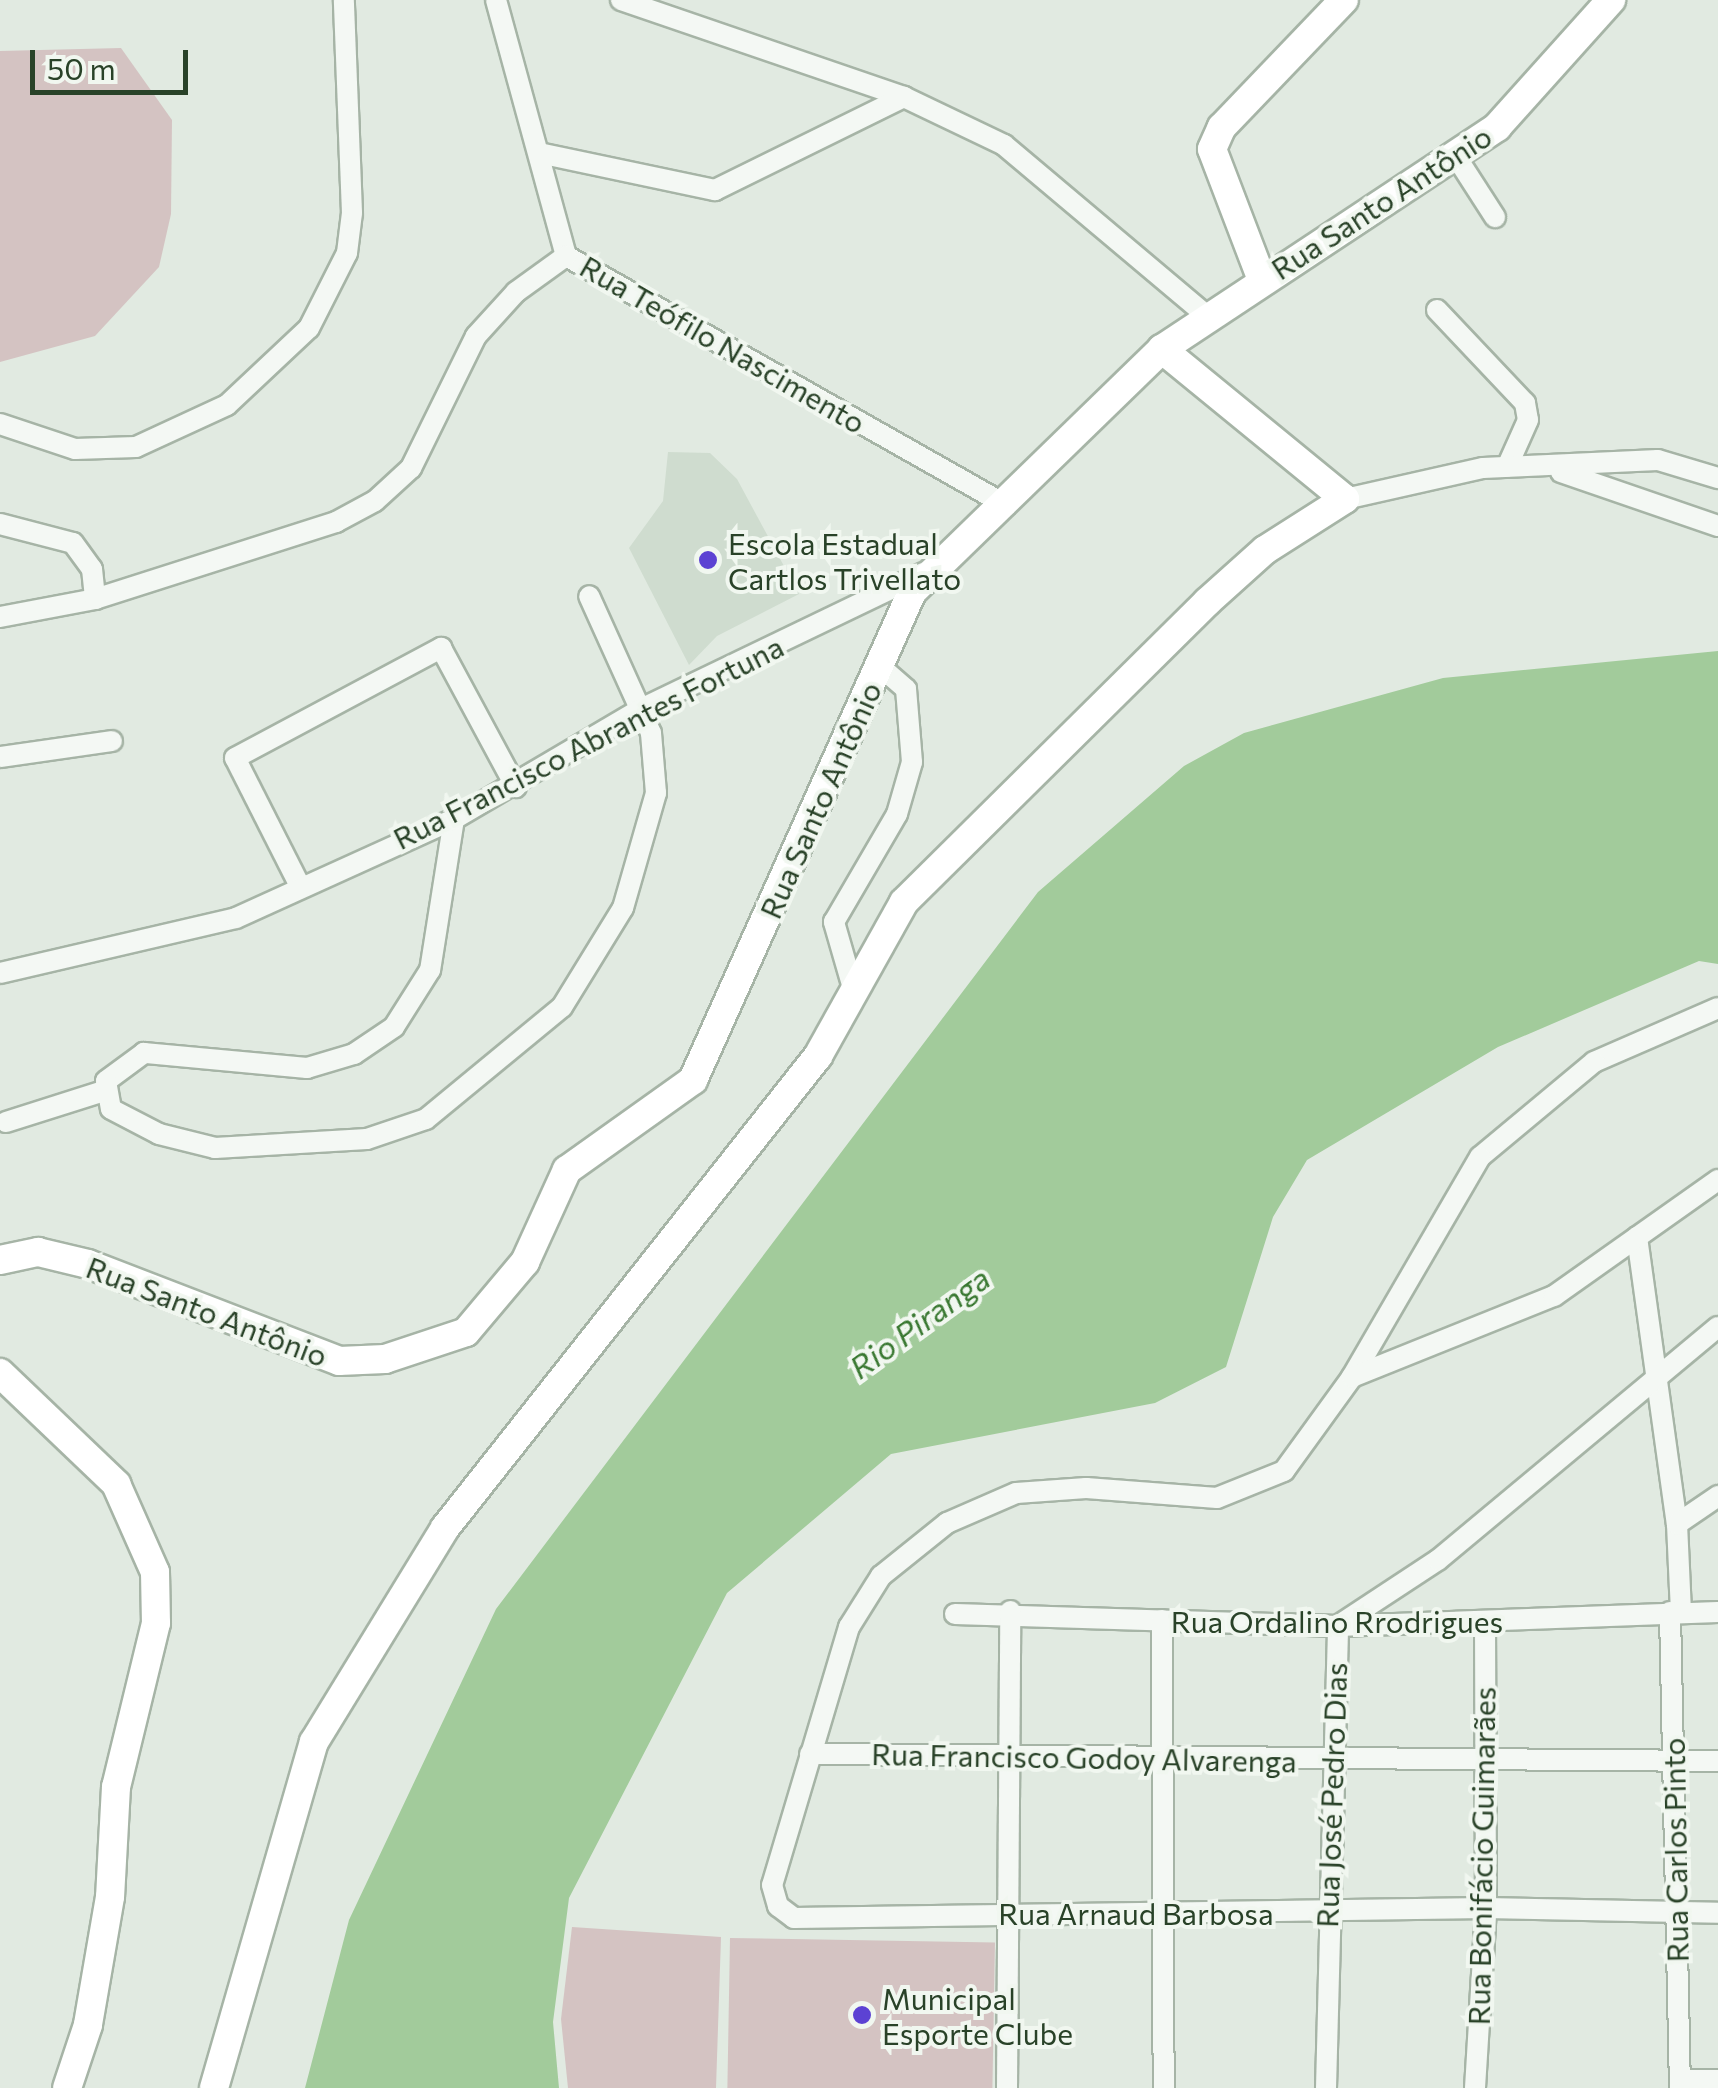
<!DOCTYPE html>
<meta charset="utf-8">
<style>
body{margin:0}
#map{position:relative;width:1718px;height:2088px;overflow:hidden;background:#e1eae1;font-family:Commissioner,sans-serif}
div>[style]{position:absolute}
.built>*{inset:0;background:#cfdccf}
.green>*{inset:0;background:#d4c3c2;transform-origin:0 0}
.water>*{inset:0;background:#a2cb9b}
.roads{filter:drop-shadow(2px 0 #a6b4a6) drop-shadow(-2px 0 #a6b4a6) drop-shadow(0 2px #a6b4a6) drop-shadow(0 -2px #a6b4a6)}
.minor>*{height:20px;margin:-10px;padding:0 10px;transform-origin:10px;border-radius:10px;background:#f4f8f4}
.major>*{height:28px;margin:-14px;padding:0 14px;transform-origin:14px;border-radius:14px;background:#fff}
.dots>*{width:28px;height:28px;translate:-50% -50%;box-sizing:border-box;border:5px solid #f1f7f0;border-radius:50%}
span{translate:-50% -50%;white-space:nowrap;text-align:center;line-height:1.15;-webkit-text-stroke:8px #f1f7f0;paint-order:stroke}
.street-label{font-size:30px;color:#294228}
.poi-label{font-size:30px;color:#294228}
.left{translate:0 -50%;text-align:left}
.water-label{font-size:32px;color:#397831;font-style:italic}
.scale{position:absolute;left:30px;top:50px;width:158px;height:45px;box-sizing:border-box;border:5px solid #294228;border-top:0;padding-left:12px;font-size:30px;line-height:35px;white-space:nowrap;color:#294228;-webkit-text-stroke:8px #f1f7f0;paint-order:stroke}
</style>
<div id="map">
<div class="built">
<div style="clip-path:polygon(668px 452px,710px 453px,737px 479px,799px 594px,717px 636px,689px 665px,629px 548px,663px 501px)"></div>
</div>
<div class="green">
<div style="clip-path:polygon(121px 48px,172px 120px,171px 214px,159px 267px,95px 336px,0 362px,0 51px)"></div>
<div style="clip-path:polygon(572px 1927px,721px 1937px,716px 2088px,568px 2088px,561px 2019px)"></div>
<div style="left:730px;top:1938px;width:265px;height:150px;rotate:1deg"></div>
</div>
<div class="water">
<div style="clip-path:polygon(1718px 651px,1718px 964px,1699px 961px,1498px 1047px,1307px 1160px,1273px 1217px,1226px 1367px,1155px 1403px,891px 1454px,727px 1593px,569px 1898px,553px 2022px,559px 2088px,305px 2088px,349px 1920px,496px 1609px,1038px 892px,1184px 766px,1244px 733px,1443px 678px)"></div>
</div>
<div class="roads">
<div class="minor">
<div style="left:496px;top:0;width:265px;rotate:74.7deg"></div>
<div style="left:566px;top:256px;width:506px;rotate:29.51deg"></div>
<div style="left:621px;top:0;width:299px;rotate:18.9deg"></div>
<div style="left:904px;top:97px;width:111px;rotate:25.6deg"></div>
<div style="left:1004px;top:145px;width:265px;rotate:40.1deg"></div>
<div style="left:539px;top:153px;width:180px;rotate:11.9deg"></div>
<div style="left:715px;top:190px;width:211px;rotate:-26.2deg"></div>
<div style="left:1455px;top:155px;width:74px;rotate:57.2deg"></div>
<div style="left:1437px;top:310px;width:128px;rotate:46.6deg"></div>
<div style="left:1525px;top:403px;width:17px;rotate:80deg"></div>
<div style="left:1528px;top:420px;width:51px;rotate:114.1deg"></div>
<div style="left:0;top:424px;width:79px;rotate:18.4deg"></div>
<div style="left:75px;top:449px;width:61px;rotate:-1.9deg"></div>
<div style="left:136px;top:447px;width:100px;rotate:-24.8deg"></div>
<div style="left:227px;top:405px;width:112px;rotate:-43.2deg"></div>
<div style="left:309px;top:328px;width:84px;rotate:-63.1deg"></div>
<div style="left:347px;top:253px;width:40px;rotate:-82.9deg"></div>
<div style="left:352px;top:213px;width:213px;rotate:-92.2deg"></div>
<div style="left:1561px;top:472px;width:166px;rotate:19deg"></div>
<div style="left:1345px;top:499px;width:141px;rotate:-12.7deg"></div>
<div style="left:1483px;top:468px;width:175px;rotate:-2.6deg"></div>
<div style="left:1658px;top:460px;width:63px;rotate:16.7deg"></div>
<div style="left:0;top:524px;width:75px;rotate:14.6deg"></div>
<div style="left:73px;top:543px;width:32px;rotate:54deg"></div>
<div style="left:92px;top:569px;width:30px;rotate:84deg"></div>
<div style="left:0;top:617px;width:97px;rotate:-10.7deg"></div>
<div style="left:95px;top:599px;width:253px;rotate:-17.7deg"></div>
<div style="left:336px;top:522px;width:44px;rotate:-28.3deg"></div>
<div style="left:375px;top:501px;width:49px;rotate:-42.5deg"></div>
<div style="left:411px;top:468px;width:147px;rotate:-63.8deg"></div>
<div style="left:476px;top:336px;width:59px;rotate:-47.7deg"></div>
<div style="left:516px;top:292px;width:62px;rotate:-35.8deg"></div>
<div style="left:0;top:757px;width:113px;rotate:-8.1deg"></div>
<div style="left:454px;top:819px;width:153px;rotate:99deg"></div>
<div style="left:430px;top:970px;width:67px;rotate:122.3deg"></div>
<div style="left:394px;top:1027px;width:48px;rotate:146deg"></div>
<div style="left:354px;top:1054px;width:49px;rotate:163.4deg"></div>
<div style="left:307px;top:1068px;width:164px;rotate:-174.7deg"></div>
<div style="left:144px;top:1053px;width:47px;rotate:143.6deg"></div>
<div style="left:106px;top:1081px;width:28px;rotate:80deg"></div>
<div style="left:111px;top:1109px;width:54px;rotate:27.5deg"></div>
<div style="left:159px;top:1134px;width:58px;rotate:14deg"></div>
<div style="left:215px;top:1148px;width:152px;rotate:-3.4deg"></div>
<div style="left:367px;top:1139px;width:62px;rotate:-18.7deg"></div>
<div style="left:426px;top:1119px;width:176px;rotate:-39.5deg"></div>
<div style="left:562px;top:1007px;width:116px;rotate:-58.4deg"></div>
<div style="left:623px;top:908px;width:120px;rotate:-74deg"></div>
<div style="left:656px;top:793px;width:60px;rotate:-94.8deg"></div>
<div style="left:651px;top:733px;width:150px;rotate:-114.3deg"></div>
<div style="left:299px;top:884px;width:141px;rotate:-116.9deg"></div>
<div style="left:235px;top:758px;width:234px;rotate:-28.1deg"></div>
<div style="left:441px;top:648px;width:158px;rotate:61.7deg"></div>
<div style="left:0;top:973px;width:242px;rotate:-13.1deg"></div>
<div style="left:236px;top:918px;width:239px;rotate:-24.4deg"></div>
<div style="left:454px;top:819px;width:215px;rotate:-30.5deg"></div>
<div style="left:639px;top:710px;width:316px;rotate:-25.7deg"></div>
<div style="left:853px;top:988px;width:69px;rotate:-106.1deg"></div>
<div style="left:834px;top:922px;width:125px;rotate:-59.7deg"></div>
<div style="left:897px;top:814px;width:54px;rotate:-73.9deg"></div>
<div style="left:912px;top:762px;width:73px;rotate:-94.7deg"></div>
<div style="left:906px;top:689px;width:35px;rotate:-139deg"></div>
<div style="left:1718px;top:1008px;width:135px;rotate:156.5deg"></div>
<div style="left:1594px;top:1062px;width:148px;rotate:140.2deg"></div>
<div style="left:1480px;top:1157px;width:255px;rotate:120.2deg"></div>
<div style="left:1352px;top:1377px;width:116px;rotate:125.9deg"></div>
<div style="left:1284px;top:1471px;width:72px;rotate:158.1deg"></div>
<div style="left:1217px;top:1498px;width:131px;rotate:-175.6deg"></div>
<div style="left:1086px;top:1488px;width:70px;rotate:175.9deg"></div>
<div style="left:1016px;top:1493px;width:75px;rotate:156.5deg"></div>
<div style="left:947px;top:1523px;width:85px;rotate:141.2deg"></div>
<div style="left:881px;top:1576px;width:60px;rotate:122.1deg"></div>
<div style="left:849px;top:1627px;width:269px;rotate:106.6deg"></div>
<div style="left:772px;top:1885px;width:22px;rotate:74deg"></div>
<div style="left:778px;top:1906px;width:20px;rotate:37deg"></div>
<div style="left:794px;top:1918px;width:692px;rotate:-0.83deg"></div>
<div style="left:1486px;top:1908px;width:232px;rotate:1.2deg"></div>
<div style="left:6px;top:1122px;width:103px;rotate:-17.6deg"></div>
<div style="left:1637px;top:1237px;width:290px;rotate:82.1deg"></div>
<div style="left:1677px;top:1524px;width:88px;rotate:87.4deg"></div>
<div style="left:1352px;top:1377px;width:218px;rotate:-21.9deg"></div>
<div style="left:1554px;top:1296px;width:201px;rotate:-35.3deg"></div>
<div style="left:1677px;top:1524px;width:50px;rotate:-34.3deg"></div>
<div style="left:1670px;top:1612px;width:476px;rotate:88.8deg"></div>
<div style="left:955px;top:1614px;width:383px;rotate:1.8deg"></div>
<div style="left:1338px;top:1626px;width:380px;rotate:-2.1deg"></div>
<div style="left:1162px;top:1620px;width:468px;rotate:89.8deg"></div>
<div style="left:1339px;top:1625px;width:118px;rotate:-33.3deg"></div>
<div style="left:1438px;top:1560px;width:364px;rotate:-39.8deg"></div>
<div style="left:810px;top:1754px;width:908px;rotate:0.44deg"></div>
<div style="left:1680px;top:2080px;width:38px"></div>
<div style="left:1007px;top:2088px;width:477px;rotate:-89.6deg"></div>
<div style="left:1326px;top:2088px;width:462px;rotate:-88.5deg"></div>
<div style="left:1475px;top:2088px;width:180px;rotate:-86.5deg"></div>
<div style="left:1486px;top:1908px;width:283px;rotate:-90.2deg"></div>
</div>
<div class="major">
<div style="left:1262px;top:280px;width:140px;rotate:-110.9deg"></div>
<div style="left:1212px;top:149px;width:24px;rotate:-66deg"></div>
<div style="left:1222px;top:127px;width:176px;rotate:-46.2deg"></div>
<div style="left:0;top:1260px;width:39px;rotate:-12deg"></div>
<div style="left:38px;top:1252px;width:51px;rotate:13.5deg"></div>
<div style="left:88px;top:1264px;width:269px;rotate:21.1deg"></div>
<div style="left:339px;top:1361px;width:46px;rotate:-2.5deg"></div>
<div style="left:385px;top:1359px;width:85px;rotate:-18.4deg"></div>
<div style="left:466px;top:1332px;width:92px;rotate:-49.9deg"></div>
<div style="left:525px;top:1262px;width:101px;rotate:-65.5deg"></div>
<div style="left:567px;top:1170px;width:155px;rotate:-35.5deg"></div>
<div style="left:693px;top:1080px;width:535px;rotate:-65.83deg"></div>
<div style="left:912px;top:592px;width:349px;rotate:-44.2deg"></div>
<div style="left:1162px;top:349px;width:402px;rotate:-33.5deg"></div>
<div style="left:1497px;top:127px;width:171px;rotate:-48.1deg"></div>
<div style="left:0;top:1373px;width:161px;rotate:43.7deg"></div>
<div style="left:116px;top:1484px;width:96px;rotate:66.1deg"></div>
<div style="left:155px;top:1572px;width:51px;rotate:88.9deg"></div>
<div style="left:156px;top:1623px;width:169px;rotate:103.7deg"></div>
<div style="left:116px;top:1787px;width:110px;rotate:93.1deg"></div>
<div style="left:110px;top:1897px;width:130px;rotate:99.8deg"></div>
<div style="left:88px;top:2025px;width:66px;rotate:108.4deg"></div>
<div style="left:214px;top:2088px;width:360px;rotate:-73.9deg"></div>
<div style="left:314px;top:1742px;width:251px;rotate:-58.5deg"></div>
<div style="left:445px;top:1528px;width:602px;rotate:-51.68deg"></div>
<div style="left:818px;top:1056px;width:176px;rotate:-60.8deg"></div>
<div style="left:904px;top:902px;width:426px;rotate:-44.7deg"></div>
<div style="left:1207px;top:602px;width:78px;rotate:-41.9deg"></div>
<div style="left:1265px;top:550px;width:95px;rotate:-32.5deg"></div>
<div style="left:1345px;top:499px;width:237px;rotate:-140.7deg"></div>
</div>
</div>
<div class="dots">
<div style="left:708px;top:560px;background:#5c42d3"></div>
<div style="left:862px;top:2015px;background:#5c42d3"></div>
</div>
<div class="street-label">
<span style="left:1381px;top:202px;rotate:-33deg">Rua Santo Antônio</span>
<span style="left:723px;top:344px;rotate:30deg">Rua Teófilo Nascimento</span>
<span style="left:588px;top:742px;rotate:-27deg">Rua Francisco Abrantes Fortuna</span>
<span style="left:820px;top:800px;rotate:-66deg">Rua Santo Antônio</span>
<span style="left:207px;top:1311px;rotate:21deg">Rua Santo Antônio</span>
<span style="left:1337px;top:1621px">Rua Ordalino Rrodrigues</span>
<span style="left:1084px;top:1757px;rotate:1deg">Rua Francisco Godoy Alvarenga</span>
<span style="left:1331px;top:1795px;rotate:-88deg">Rua José Pedro Dias</span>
<span style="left:1675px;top:1850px;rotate:-91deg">Rua Carlos Pinto</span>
<span style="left:1481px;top:1856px;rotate:-89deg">Rua Bonifácio Guimarães</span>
<span style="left:1136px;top:1913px">Rua Arnaud Barbosa</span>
</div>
<div class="poi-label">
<span class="left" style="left:728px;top:560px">Escola Estadual<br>Cartlos Trivellato</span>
<span class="left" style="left:882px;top:2015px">Municipal<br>Esporte Clube</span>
</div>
<div class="water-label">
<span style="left:919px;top:1322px;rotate:-36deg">Rio Piranga</span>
</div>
<div class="scale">50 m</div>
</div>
